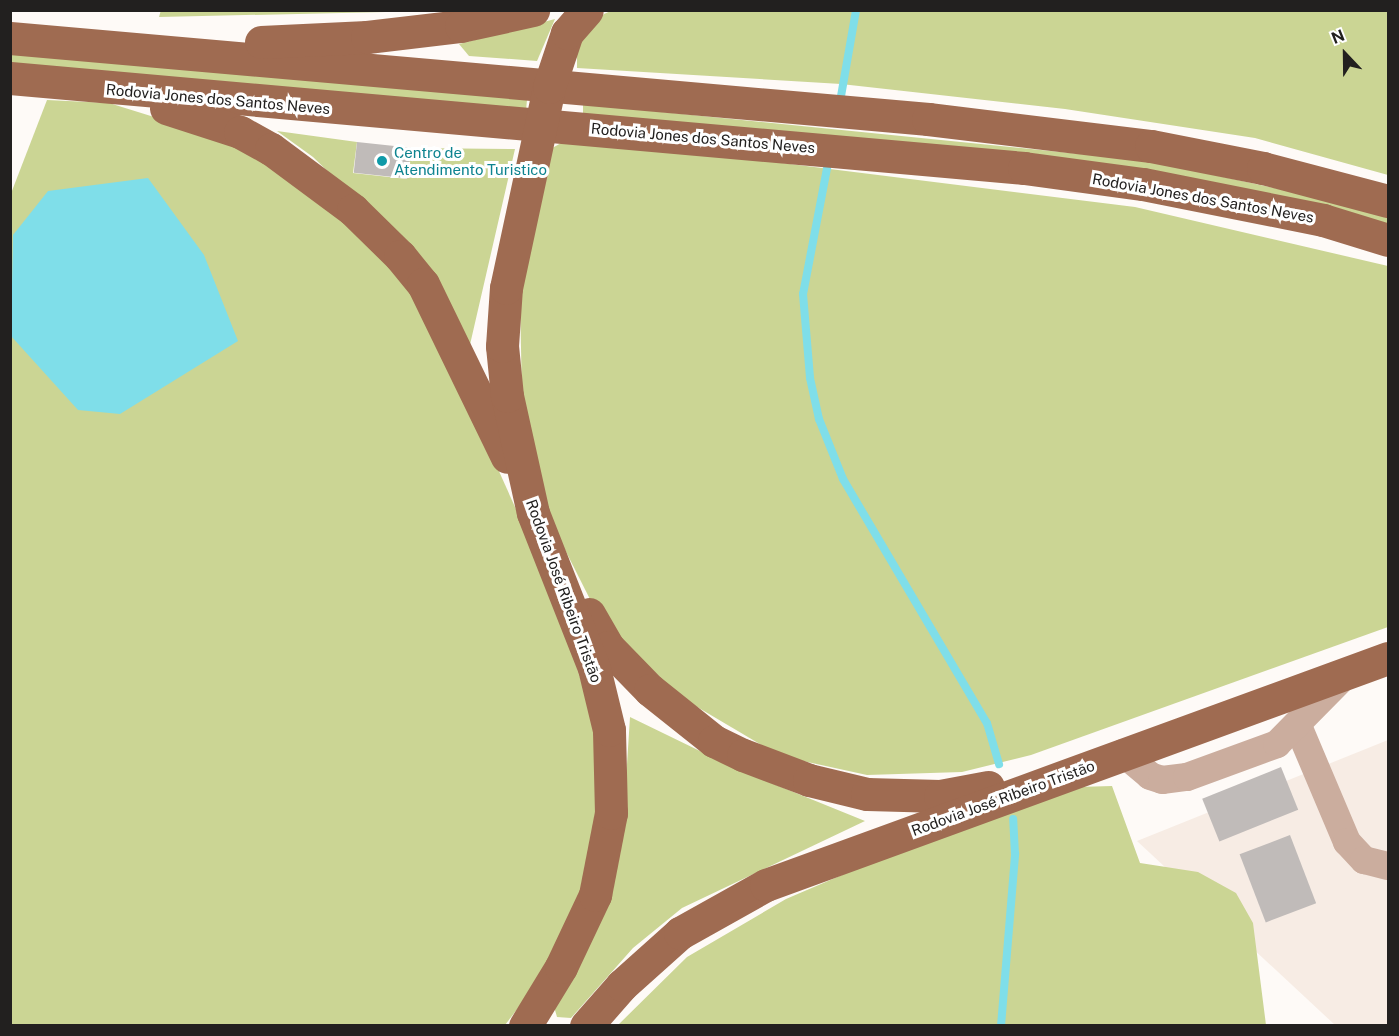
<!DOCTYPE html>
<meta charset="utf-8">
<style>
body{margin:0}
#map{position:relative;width:1399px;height:1036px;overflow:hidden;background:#fefaf7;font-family:"Public Sans",sans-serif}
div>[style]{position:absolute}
.built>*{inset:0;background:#f7ece4}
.green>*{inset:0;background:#cbd594;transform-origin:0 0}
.water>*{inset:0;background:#7fdee9}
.stream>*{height:8px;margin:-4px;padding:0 4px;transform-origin:4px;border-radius:4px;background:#7fdee9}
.building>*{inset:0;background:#c0bbb9;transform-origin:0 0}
.minor>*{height:28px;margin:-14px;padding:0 14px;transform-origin:14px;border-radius:14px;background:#cbad9e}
.major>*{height:33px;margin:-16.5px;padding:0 16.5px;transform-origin:16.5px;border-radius:16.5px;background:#9f6b51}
.dots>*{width:16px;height:16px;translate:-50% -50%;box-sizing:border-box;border:3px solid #fff;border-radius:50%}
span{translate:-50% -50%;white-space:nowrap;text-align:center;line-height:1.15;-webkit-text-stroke:6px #fff;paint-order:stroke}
.street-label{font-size:15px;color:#22201f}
.culture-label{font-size:15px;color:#0d838f}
.left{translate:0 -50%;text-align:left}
.frame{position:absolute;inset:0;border:12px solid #22201f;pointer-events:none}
.north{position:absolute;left:1315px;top:24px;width:60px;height:60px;-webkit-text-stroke:4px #fff;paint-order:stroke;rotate:338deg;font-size:16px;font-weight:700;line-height:24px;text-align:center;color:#22201f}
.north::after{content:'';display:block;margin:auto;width:21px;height:27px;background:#22201f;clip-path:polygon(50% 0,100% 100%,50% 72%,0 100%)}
</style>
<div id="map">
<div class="built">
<div style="clip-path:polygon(1388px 740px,1388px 1025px,1335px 1025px,1137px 841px)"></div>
</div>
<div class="green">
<div style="clip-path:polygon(161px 10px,430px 10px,430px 11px,159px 17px)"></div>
<div style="clip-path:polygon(613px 10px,1388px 11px,1388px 175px,1255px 138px,1065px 109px,841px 84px,577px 68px,577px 46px,604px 14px)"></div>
<div style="clip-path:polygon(555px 19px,537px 61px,469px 56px,459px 44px)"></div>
<div style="left:10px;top:54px;width:519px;height:12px;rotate:5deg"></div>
<div style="clip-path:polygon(47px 100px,109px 103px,212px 135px,313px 190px,409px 285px,435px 329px,555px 596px,598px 736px,594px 861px,538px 982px,505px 1025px,11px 1025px,10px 196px)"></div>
<div style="clip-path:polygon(583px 104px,1150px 161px,1330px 200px,1388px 218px,1388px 231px,583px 118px)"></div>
<div style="clip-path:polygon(277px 131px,357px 142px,353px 173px,407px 179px,411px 148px,515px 149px,469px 349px,423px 264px,313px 157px)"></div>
<div style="clip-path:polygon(572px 137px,1135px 207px,1388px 266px,1388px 627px,1031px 755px,962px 772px,867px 775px,780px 756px,682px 698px,601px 621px,551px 522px,522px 400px,520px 296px,545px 152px)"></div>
<div style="clip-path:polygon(630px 717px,737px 769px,865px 821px,682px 908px,633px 948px,571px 1018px,557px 1017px,553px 1003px,625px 796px)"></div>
<div style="clip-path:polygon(1112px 786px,1140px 863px,1198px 872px,1236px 893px,1253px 923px,1266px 1025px,617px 1026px,687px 957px,786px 899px,891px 854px,1077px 787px)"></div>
</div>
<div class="water">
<div style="clip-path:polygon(148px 178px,204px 255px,238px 341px,120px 414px,78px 410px,11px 336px,13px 235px,48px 191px)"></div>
</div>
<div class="stream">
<div style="left:840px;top:102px;width:93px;rotate:-80.1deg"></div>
<div style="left:829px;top:158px;width:138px;rotate:100.8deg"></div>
<div style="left:803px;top:294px;width:84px;rotate:85.2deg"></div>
<div style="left:810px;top:378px;width:42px;rotate:77.6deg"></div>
<div style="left:819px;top:419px;width:65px;rotate:68.2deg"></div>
<div style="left:843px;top:479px;width:283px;rotate:59.5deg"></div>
<div style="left:987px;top:723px;width:43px;rotate:73.7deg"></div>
<div style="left:1001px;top:1026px;width:173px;rotate:-85.3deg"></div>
<div style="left:1015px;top:854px;width:35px;rotate:-93deg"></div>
</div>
<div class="building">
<div style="left:357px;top:142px;width:54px;height:31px;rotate:6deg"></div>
<div style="left:1281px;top:767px;width:46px;height:85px;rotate:68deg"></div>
<div style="left:1290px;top:835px;width:73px;height:54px;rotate:69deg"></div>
</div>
<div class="minor">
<div style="left:1298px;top:726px;width:126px;rotate:67.1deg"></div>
<div style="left:1347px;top:842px;width:25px;rotate:47deg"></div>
<div style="left:1364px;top:860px;width:25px;rotate:14deg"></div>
<div style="left:1123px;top:753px;width:35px;rotate:40deg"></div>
<div style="left:1150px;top:776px;width:13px;rotate:18deg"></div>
<div style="left:1162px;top:780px;width:25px;rotate:-7deg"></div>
<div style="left:1187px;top:777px;width:96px;rotate:-20.1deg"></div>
<div style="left:1277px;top:744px;width:97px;rotate:-45.4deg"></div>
</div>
<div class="major">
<div style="left:10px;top:38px;width:922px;rotate:5.04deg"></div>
<div style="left:928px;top:119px;width:225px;rotate:6.9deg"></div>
<div style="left:1151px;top:146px;width:114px;rotate:11.1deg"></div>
<div style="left:1263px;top:168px;width:129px;rotate:14.8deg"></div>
<div style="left:261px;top:42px;width:106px;rotate:-2.7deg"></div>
<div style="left:367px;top:37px;width:95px;rotate:-6.7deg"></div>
<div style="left:461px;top:26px;width:74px;rotate:-12.5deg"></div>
<div style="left:10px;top:78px;width:1018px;rotate:5.07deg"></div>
<div style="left:1024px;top:168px;width:120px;rotate:7.7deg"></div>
<div style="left:1143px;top:184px;width:184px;rotate:11.3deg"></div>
<div style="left:1323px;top:220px;width:68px;rotate:17.1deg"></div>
<div style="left:166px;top:108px;width:78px;rotate:18deg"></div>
<div style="left:240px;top:132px;width:35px;rotate:29deg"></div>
<div style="left:271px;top:149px;width:102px;rotate:36.6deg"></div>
<div style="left:353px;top:210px;width:66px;rotate:44.4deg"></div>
<div style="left:400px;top:256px;width:36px;rotate:51deg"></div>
<div style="left:423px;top:284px;width:192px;rotate:64.1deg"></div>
<div style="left:589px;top:614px;width:38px;rotate:60deg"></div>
<div style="left:608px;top:647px;width:60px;rotate:45.7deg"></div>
<div style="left:650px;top:690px;width:82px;rotate:38.6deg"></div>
<div style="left:714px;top:741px;width:32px;rotate:26deg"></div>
<div style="left:743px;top:755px;width:71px;rotate:20.7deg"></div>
<div style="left:809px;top:780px;width:60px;rotate:13.6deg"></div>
<div style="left:867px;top:794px;width:73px;rotate:1.6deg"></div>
<div style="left:940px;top:796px;width:49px;rotate:-10.6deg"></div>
<div style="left:525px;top:1026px;width:69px;rotate:-58.6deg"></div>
<div style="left:561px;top:967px;width:80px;rotate:-64.7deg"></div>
<div style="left:595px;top:895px;width:84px;rotate:-79deg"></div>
<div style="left:611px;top:813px;width:83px;rotate:-91.4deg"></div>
<div style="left:609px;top:730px;width:64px;rotate:-103.6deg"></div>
<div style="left:594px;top:668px;width:167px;rotate:-111.5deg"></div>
<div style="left:533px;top:513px;width:120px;rotate:-102.5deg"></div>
<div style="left:507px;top:396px;width:50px;rotate:-95.7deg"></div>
<div style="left:502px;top:346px;width:58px;rotate:-86.1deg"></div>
<div style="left:506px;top:288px;width:206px;rotate:-77.9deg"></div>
<div style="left:549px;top:87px;width:57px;rotate:-71.6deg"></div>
<div style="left:567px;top:33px;width:30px;rotate:-49deg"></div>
<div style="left:586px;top:1026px;width:55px;rotate:-48.7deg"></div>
<div style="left:622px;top:985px;width:78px;rotate:-41.9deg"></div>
<div style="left:680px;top:933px;width:98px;rotate:-29.2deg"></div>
<div style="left:766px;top:885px;width:662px;rotate:-20.05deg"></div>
</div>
<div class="dots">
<div style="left:382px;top:161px;background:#0f9aa8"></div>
</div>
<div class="street-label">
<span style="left:218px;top:99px;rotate:5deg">Rodovia Jones dos Santos Neves</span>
<span style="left:703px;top:138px;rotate:5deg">Rodovia Jones dos Santos Neves</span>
<span style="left:1203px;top:198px;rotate:10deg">Rodovia Jones dos Santos Neves</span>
<span style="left:564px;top:591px;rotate:70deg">Rodovia José Ribeiro Tristão</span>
<span style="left:1003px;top:798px;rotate:-20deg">Rodovia José Ribeiro Tristão</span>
</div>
<div class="culture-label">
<span class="left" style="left:394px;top:161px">Centro de<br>Atendimento Turistico</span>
</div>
<div class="frame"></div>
<div class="north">N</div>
</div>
